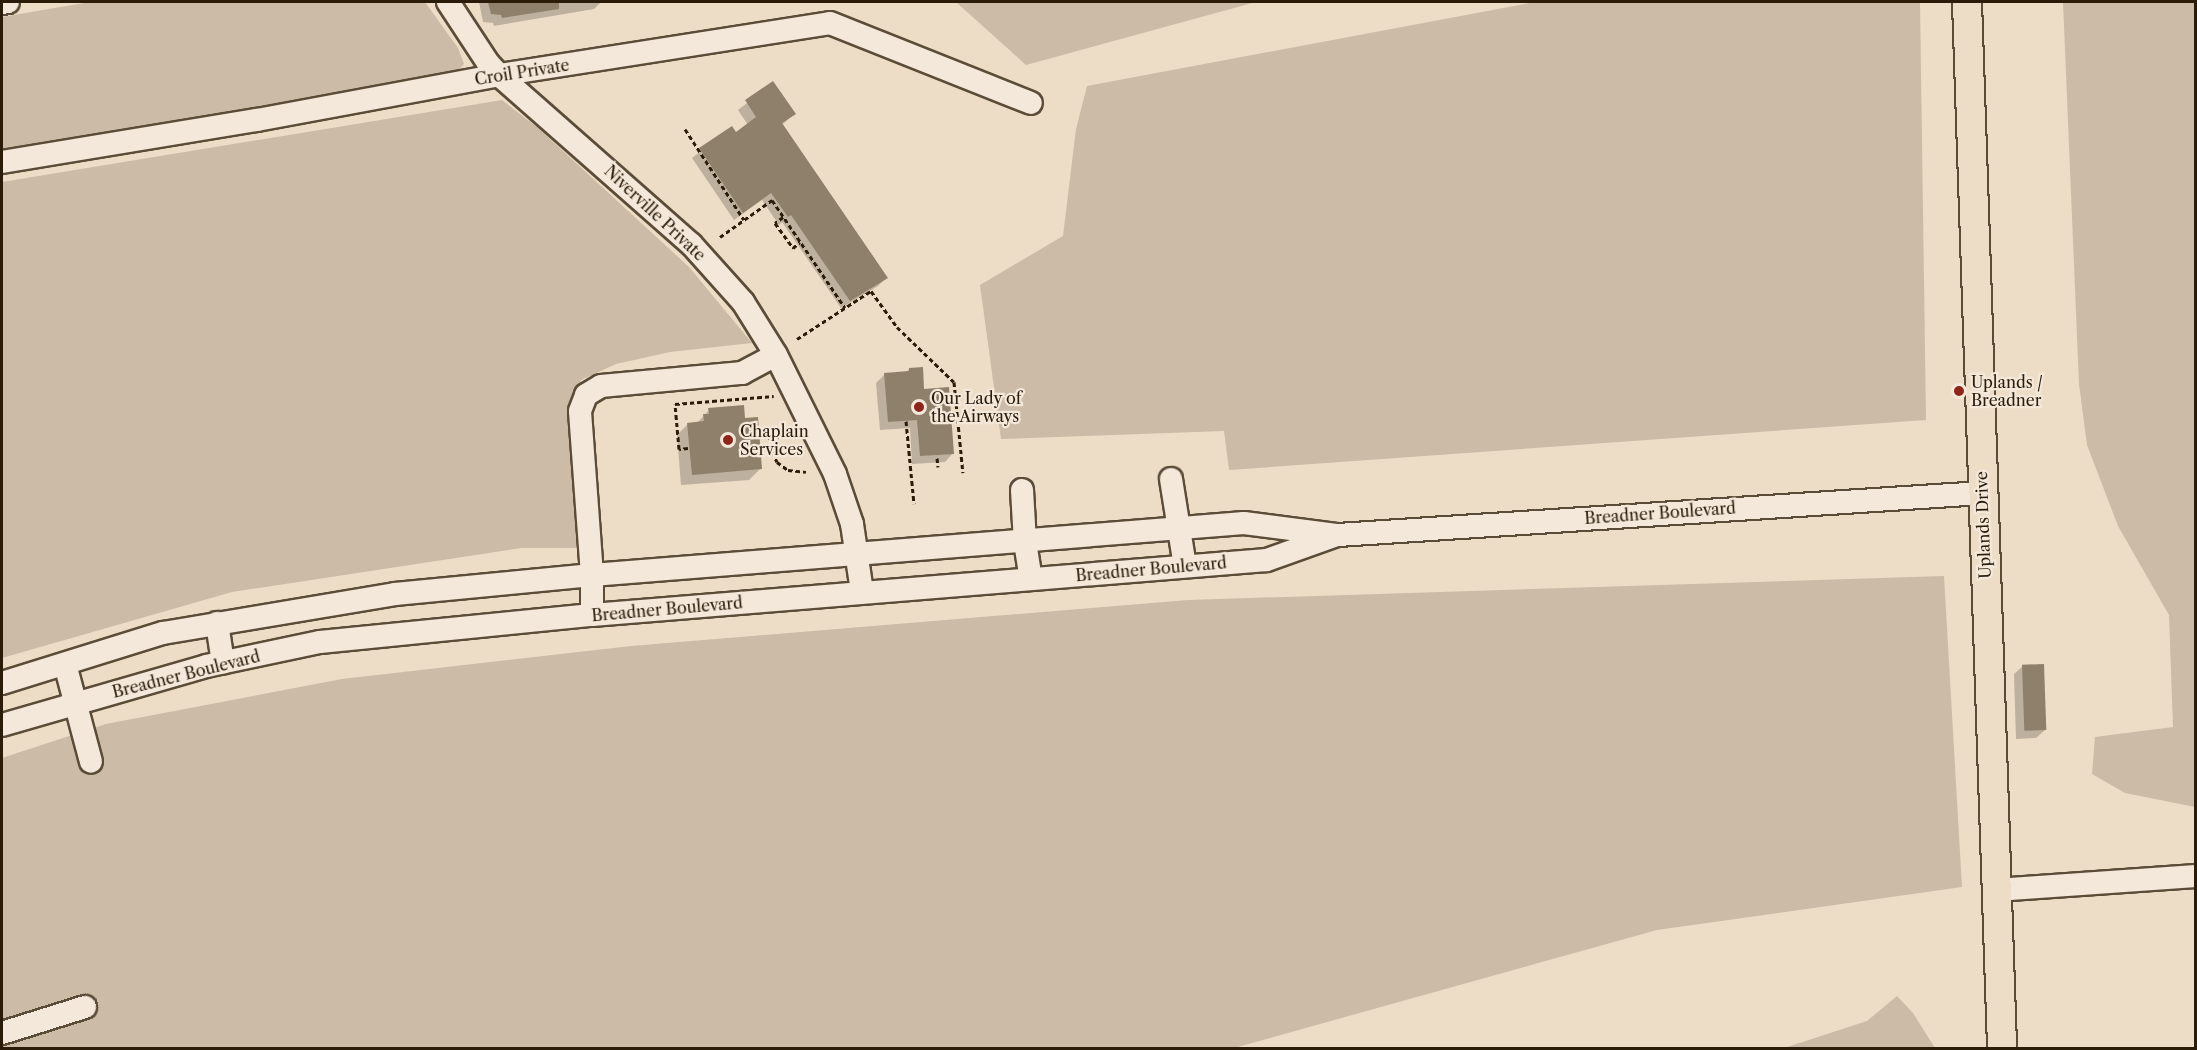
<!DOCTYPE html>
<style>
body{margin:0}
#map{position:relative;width:2197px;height:1050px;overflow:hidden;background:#eddcc6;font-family:"Libre Caslon Text",serif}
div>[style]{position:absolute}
.green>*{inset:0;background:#ccbba6}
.shadow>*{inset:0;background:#0003}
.building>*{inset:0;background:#8f806b;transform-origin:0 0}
.path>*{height:3px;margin-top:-1.5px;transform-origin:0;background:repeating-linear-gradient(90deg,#2a1c09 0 4.5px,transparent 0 7.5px)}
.roads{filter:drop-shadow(2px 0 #5b4c38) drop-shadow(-2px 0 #5b4c38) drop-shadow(0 2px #5b4c38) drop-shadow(0 -2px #5b4c38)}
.minor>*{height:22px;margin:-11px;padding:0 11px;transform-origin:11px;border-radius:11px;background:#f3e8da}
.major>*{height:28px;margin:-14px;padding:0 14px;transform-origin:14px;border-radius:14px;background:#eddcc6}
.dots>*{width:16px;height:16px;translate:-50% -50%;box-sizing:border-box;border:3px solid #f3e8da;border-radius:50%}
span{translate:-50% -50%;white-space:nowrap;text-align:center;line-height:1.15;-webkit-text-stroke:4.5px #f3e8da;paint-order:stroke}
.street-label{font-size:16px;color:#2a1c09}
.poi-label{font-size:16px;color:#2a1c09}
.left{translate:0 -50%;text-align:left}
.frame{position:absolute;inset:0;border:3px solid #2a1c09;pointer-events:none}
</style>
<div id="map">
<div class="green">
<div style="clip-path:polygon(90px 2px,425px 2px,458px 48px,464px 64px,454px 75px,2px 149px,2px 17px)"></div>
<div style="clip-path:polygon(956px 2px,1256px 2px,1026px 65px)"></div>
<div style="clip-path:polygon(1535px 2px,1920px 2px,1926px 420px,1229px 470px,1224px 431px,1001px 439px,980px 285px,1063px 236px,1076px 129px,1087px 86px)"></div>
<div style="clip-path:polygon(2063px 2px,2195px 2px,2195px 807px,2125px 793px,2092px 774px,2095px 737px,2173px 727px,2169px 615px,2118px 526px,2087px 445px,2079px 384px)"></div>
<div style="clip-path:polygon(502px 100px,538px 128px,689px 267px,752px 343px,670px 352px,616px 364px,581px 380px,569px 417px,579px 548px,522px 548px,232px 592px,2px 658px,2px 182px)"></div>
<div style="clip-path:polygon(1944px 576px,1962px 887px,1657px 930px,1234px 1048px,2px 1048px,2px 758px,106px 724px,342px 679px,631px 646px,1188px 600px)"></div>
<div style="clip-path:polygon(1897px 996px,1913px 1013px,1935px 1048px,1784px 1048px,1867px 1021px)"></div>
</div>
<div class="shadow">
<div style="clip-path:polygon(479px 2px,601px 2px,594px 9px,494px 26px,493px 23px,483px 22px)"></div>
<div style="clip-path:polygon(773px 83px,794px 114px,782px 125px,886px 278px,878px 286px,841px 308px,782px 222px,779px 225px,762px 200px,734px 220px,692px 158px,731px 128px,736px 134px,748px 125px,738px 110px)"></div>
<div style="clip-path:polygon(909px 369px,923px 391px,953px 453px,945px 462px,912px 464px,910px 428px,880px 430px,876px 383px,885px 374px,906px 373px)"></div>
<div style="clip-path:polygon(709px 410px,744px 420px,761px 468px,749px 480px,681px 485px,677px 435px,688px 424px,698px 422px)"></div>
<div style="clip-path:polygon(2023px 666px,2045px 730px,2036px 738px,2016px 739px,2014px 674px)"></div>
</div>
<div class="building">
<div style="clip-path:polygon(488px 2px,559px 2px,559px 9px,502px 18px,501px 15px,491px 14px)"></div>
<div style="clip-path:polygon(773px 81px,796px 114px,782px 123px,888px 278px,850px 301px,791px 215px,788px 217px,771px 193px,743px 213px,699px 148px,732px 126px,736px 132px,756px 117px,745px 100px)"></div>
<div style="clip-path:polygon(923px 367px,924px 389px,949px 387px,954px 454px,920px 456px,917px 420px,888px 422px,884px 373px,909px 371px,909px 368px)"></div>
<div style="clip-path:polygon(744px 405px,745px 418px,758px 417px,762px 469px,692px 475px,687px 423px,704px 421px,703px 414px,709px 414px,708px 408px)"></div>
<div style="left:2044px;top:664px;width:66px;height:22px;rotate:88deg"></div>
</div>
<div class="path">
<div style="left:685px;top:129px;width:108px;rotate:57deg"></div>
<div style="left:783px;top:217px;width:10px;rotate:143deg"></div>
<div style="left:775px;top:223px;width:31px;rotate:54deg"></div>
<div style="left:793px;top:248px;width:9px;rotate:-41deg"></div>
<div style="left:720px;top:237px;width:64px;rotate:-35.4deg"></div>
<div style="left:772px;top:200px;width:130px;rotate:55.9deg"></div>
<div style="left:797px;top:339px;width:88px;rotate:-33deg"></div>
<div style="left:871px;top:291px;width:44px;rotate:54.2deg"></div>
<div style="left:897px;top:327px;width:79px;rotate:44deg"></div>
<div style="left:954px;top:382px;width:91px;rotate:84.4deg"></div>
<div style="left:906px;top:421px;width:83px;rotate:84.5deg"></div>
<div style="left:770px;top:437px;width:15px;rotate:82deg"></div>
<div style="left:772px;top:452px;width:11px;rotate:63deg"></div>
<div style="left:777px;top:462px;width:14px;rotate:36deg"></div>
<div style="left:788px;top:470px;width:18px;rotate:6deg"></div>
<div style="left:768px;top:438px;width:23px;rotate:-5deg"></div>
<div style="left:688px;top:448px;width:9px;rotate:174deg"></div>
<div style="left:679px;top:449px;width:45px;rotate:-95.1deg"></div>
<div style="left:675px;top:404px;width:99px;rotate:-4.6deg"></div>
<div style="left:937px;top:458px;width:9px;rotate:84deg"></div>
</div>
<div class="roads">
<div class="minor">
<div style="left:448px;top:2px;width:73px;rotate:56.7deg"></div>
<div style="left:488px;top:63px;width:16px;rotate:47deg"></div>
<div style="left:499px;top:75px;width:256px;rotate:41.4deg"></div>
<div style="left:691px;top:244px;width:78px;rotate:48.1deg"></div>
<div style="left:743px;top:302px;width:62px;rotate:58.1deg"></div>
<div style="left:776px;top:355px;width:133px;rotate:63.6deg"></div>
<div style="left:835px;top:474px;width:53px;rotate:71.2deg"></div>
<div style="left:852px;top:524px;width:69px;rotate:81.6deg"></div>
<div style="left:2px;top:3px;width:6px;rotate:-9deg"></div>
<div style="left:2px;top:162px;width:258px;rotate:-9.4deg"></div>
<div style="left:257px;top:120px;width:246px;rotate:-10.5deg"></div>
<div style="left:499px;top:75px;width:335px;rotate:-8.9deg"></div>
<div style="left:830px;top:23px;width:216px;rotate:21.7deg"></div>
<div style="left:1171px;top:479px;width:88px;rotate:80.9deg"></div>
<div style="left:1022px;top:490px;width:52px;rotate:86.7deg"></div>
<div style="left:1025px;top:542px;width:37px;rotate:81deg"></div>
<div style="left:592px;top:615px;width:40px;rotate:-90deg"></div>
<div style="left:592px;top:575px;width:164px;rotate:-94.2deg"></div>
<div style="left:580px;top:411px;width:17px;rotate:-69deg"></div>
<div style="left:586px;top:395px;width:17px;rotate:-31deg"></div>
<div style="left:601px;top:386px;width:142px;rotate:-5.3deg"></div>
<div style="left:742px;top:373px;width:38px;rotate:-28deg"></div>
<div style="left:217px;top:623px;width:40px;rotate:81.5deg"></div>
<div style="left:65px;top:664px;width:101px;rotate:75.1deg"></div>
<div style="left:2px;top:683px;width:169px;rotate:-17.3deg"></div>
<div style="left:163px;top:633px;width:235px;rotate:-9.5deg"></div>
<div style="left:395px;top:594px;width:198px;rotate:-5.5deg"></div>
<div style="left:592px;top:575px;width:654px;rotate:-4.56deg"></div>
<div style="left:1244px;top:523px;width:95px;rotate:7.3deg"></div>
<div style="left:1338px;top:535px;width:645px;rotate:-3.73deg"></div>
<div style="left:2px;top:725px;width:212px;rotate:-16.1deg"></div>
<div style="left:206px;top:666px;width:116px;rotate:-11.9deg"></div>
<div style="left:320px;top:642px;width:273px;rotate:-5.7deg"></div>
<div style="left:592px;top:615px;width:677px;rotate:-4.66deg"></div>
<div style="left:1267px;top:560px;width:71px;rotate:-19.7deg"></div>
<div style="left:1996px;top:890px;width:200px;rotate:-4deg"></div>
<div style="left:2px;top:1033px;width:87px;rotate:-17.4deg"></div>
</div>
<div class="major">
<div style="left:1967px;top:2px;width:1047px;rotate:88.08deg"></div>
</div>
</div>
<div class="dots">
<div style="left:1959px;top:391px;background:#8f2418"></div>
<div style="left:919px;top:407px;background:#8f2418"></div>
<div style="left:728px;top:440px;background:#8f2418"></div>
</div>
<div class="street-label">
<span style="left:522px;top:72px;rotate:-9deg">Croil Private</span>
<span style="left:655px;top:213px;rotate:43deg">Niverville Private</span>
<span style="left:1660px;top:513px;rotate:-4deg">Breadner Boulevard</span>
<span style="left:1983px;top:525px;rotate:-92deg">Uplands Drive</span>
<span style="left:1151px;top:569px;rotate:-5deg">Breadner Boulevard</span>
<span style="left:667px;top:609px;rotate:-5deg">Breadner Boulevard</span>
<span style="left:186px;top:674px;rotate:-14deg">Breadner Boulevard</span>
</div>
<div class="poi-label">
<span class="left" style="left:1971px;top:391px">Uplands /<br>Breadner</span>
<span class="left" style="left:931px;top:407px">Our Lady of<br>the Airways</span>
<span class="left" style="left:740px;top:440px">Chaplain<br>Services</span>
</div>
<div class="frame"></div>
</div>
